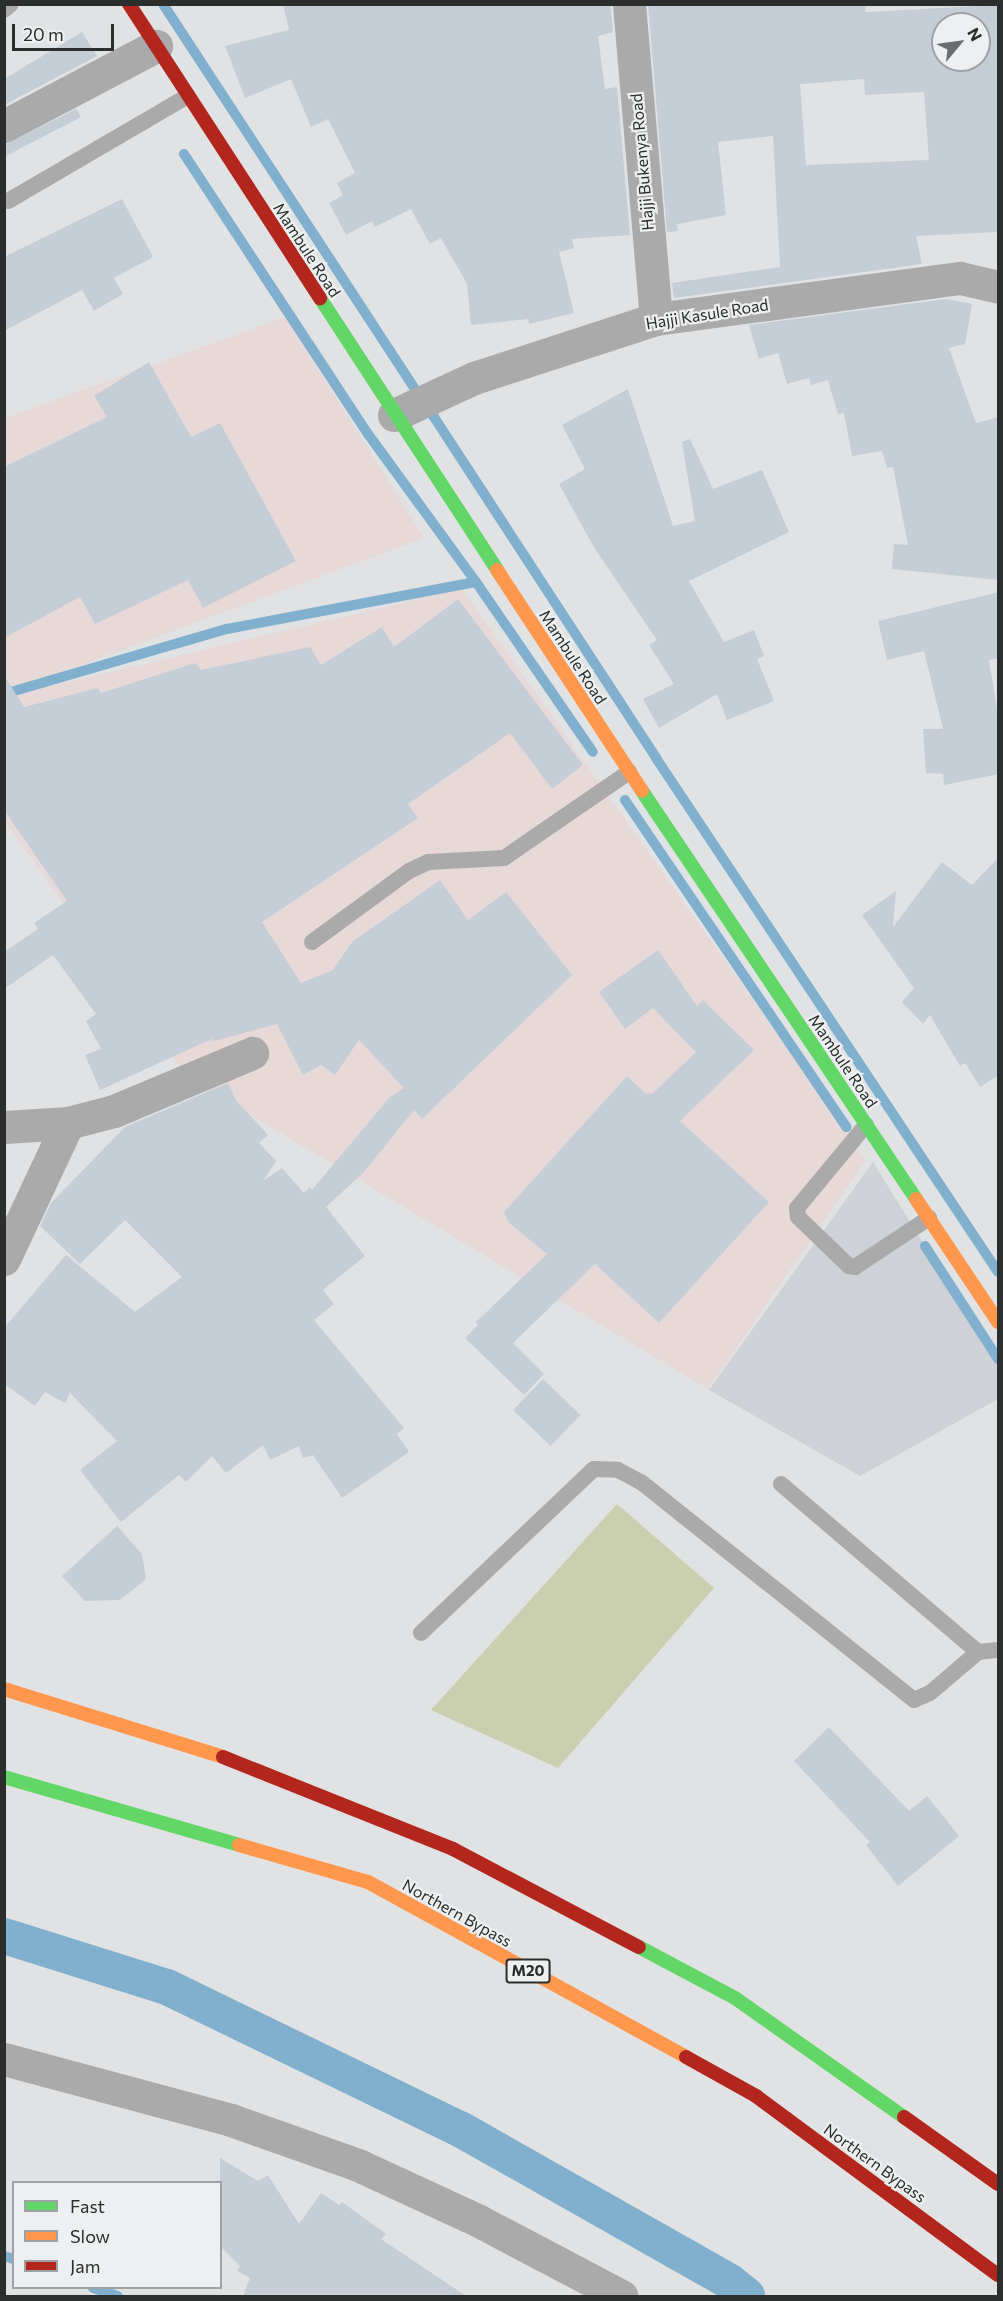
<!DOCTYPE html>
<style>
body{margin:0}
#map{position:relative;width:1003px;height:2301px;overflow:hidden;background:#e1e2e3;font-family:Commissioner,sans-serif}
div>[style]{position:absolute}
.built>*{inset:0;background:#ced2d6}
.industrial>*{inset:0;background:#e7d9d8}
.green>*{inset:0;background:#c9cfaf}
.stream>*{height:10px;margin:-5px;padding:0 5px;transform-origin:5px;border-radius:5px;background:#80b0ce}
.canal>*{height:36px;margin:-18px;padding:0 18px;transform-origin:18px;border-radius:18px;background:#80b0ce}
.building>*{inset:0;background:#c5ced6;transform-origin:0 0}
.lane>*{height:16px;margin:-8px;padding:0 8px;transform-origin:8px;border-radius:8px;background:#aaa}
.street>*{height:33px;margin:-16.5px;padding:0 16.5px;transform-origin:16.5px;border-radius:16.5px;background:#aaa}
.fast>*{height:14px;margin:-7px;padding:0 7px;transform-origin:7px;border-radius:7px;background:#63d668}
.slow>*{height:14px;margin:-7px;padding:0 7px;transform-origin:7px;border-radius:7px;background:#ff974d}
.jam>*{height:14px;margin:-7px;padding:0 7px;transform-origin:7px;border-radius:7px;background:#b3261e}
span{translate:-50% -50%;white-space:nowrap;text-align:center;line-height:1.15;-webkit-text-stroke:4.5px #edeff1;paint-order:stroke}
.shield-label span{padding:2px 4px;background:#edeff1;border:2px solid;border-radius:4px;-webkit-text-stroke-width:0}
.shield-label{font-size:15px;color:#2c2d2d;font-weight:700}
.street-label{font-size:16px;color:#2c2d2d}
.frame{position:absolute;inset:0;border:6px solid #2c2d2d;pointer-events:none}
.legend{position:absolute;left:12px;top:2181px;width:210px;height:108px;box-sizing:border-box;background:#edeff1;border:2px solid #a0a1a3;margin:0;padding:8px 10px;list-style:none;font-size:18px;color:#2c2d2d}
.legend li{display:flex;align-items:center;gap:12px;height:30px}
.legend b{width:30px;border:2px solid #a0a1a3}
.north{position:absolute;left:931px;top:12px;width:60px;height:60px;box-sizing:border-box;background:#edeff1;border:2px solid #a0a1a3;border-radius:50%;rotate:61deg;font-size:16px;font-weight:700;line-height:24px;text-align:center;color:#2c2d2d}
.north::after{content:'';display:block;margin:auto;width:21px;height:27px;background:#6b6c6d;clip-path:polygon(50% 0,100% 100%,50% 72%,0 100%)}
.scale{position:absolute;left:12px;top:24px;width:102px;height:27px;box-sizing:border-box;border:3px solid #2c2d2d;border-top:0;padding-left:8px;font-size:18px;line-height:21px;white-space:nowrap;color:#2c2d2d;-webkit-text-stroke:4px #edeff1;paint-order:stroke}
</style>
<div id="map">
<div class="built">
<div style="clip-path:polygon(873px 1162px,998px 1364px,998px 1399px,860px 1476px,709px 1390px)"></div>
</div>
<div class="industrial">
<div style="clip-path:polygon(286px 317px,424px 538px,27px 685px,5px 689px,5px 418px)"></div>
<div style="clip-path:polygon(462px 589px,866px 1160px,708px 1389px,187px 1077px,5px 821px,4px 697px)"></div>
</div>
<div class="green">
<div style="clip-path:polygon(617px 1504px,714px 1588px,558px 1768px,431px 1710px)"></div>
</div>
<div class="stream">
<div style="left:163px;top:4px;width:458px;rotate:56.8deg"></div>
<div style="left:184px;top:154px;width:335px;rotate:56.7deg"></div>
<div style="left:368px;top:434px;width:183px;rotate:53.9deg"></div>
<div style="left:432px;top:414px;width:411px;rotate:56.9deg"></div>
<div style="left:656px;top:758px;width:617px;rotate:56.36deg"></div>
<div style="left:4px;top:694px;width:232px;rotate:-16.3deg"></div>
<div style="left:227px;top:629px;width:253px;rotate:-10.7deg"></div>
<div style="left:476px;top:582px;width:206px;rotate:55.5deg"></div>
<div style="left:625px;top:800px;width:395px;rotate:55.9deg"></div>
<div style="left:925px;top:1246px;width:135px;rotate:57.1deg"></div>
<div style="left:4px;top:2256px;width:10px;rotate:17deg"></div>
<div style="left:93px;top:2288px;width:26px;rotate:18deg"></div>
</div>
<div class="canal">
<div style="left:4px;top:1936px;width:171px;rotate:17.4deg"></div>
<div style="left:167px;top:1987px;width:326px;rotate:25.9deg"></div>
<div style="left:460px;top:2129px;width:310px;rotate:29.5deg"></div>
<div style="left:730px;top:2282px;width:22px;rotate:39deg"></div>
</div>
<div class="building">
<div style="clip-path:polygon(283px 4px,610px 4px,613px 32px,598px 36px,605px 89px,617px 87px,630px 235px,572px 239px,574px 248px,559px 252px,574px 313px,529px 324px,528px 319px,471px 325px,467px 284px,441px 238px,430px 244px,411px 209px,375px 227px,372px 221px,346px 235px,329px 203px,343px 195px,337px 183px,355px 173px,328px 119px,311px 127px,291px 79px,245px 98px,225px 46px,289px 30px)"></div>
<div style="clip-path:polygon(evenodd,648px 4px,865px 4px,866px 12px,999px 5px,999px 232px,916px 236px,922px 264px,674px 298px,672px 283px,780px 267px,773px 136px,718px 142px,726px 215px,677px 224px,678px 231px,667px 232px,648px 4px,943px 24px,979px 24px,979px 60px,943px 60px,943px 24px,648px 4px,864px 79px,865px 95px,924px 92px,929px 160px,806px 165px,800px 84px,864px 79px)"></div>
<div style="clip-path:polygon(82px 32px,97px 56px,4px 105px,4px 79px)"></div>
<div style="clip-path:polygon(76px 109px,81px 117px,4px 157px,4px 145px)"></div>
<div style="clip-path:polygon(122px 199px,153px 257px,114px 278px,123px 294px,94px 311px,82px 290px,4px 331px,4px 257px)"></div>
<div style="clip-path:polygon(946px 299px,972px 304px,965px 344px,949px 348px,976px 423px,999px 417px,999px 580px,892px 569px,894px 544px,908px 545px,893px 467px,887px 468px,882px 451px,852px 456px,844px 413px,838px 414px,828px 380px,811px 385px,809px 378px,787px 384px,778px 353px,759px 359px,749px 325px)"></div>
<div style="clip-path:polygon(149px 362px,191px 437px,220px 423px,296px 561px,203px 608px,188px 580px,95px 624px,80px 597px,4px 638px,4px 467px,107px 417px,94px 396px)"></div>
<div style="clip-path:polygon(628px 389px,673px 526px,695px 521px,682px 442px,690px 439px,713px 489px,762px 470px,789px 532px,689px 581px,724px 642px,754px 630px,764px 656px,757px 659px,774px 701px,727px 720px,717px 694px,659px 728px,643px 699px,674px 684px,649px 645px,657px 640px,595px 549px,559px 484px,585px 469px,562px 425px)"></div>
<div style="clip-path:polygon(999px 592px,999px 658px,989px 660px,999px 721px,999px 774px,944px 785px,943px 774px,926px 773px,923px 729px,943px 729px,924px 651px,887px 660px,878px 621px)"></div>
<div style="clip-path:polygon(458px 599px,583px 765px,552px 789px,510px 733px,408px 804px,418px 818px,262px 922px,301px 983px,333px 970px,352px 942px,440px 880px,468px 920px,506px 892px,572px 975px,422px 1119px,414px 1110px,364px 1172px,326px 1207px,365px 1256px,323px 1290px,334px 1304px,314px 1320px,404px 1428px,397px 1434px,409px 1452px,342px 1498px,313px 1455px,303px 1458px,299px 1446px,270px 1460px,263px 1445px,226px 1473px,212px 1456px,186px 1482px,179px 1475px,121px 1522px,80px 1470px,117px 1441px,70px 1393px,65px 1403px,45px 1392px,35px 1406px,4px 1384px,4px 1328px,66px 1255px,135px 1312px,182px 1277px,125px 1220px,80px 1264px,40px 1226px,51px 1203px,125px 1127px,228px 1083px,236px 1100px,268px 1135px,259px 1143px,276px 1161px,263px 1181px,282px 1168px,304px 1193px,310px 1187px,312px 1190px,389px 1098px,404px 1088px,359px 1040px,335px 1075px,321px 1065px,303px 1075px,277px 1024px,210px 1042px,214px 1038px,100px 1090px,85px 1055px,101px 1049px,86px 1021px,96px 1014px,53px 955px,4px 989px,4px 952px,38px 929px,34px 923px,67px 901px,4px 810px,4px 675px,24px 707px,98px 688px,101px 693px,195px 663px,201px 670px,310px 647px,321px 665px,382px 627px,394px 647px)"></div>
<div style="clip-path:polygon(999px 857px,999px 1075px,980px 1087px,965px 1063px,960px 1066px,930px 1015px,923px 1024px,902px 1002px,914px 988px,862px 915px,896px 891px,893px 927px,942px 862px,972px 885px)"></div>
<div style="clip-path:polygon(658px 950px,697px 1006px,703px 1000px,754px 1050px,680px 1121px,769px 1202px,659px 1323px,595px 1264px,513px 1343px,544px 1374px,524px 1395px,465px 1338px,478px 1325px,476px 1322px,547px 1254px,508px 1222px,504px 1212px,627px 1076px,645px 1093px,652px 1094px,696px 1052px,653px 1008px,625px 1029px,599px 992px)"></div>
<div style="left:543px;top:1379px;width:52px;height:43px;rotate:44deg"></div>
<div style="clip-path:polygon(117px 1526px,142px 1554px,146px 1579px,120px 1600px,85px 1601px,62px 1576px)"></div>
<div style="clip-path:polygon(829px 1727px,909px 1811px,927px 1796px,959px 1836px,898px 1886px,866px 1845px,870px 1842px,794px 1761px)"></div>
<div style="clip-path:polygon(220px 2158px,258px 2181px,268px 2175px,299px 2224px,321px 2193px,339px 2205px,342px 2202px,386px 2234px,381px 2239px,466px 2296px,243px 2296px,250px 2278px,237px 2271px,240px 2266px,220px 2246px)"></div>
</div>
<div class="lane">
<div style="left:4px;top:10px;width:9px;rotate:-41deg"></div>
<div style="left:8px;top:201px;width:208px;rotate:-30.3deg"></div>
<div style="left:312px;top:942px;width:120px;rotate:-36.2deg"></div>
<div style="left:409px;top:871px;width:21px;rotate:-25deg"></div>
<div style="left:428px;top:862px;width:76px;rotate:-3deg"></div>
<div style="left:504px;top:858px;width:152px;rotate:-34.5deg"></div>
<div style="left:866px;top:1125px;width:108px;rotate:129.7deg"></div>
<div style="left:797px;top:1208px;width:9px;rotate:84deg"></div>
<div style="left:798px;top:1217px;width:71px;rotate:43.9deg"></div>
<div style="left:849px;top:1266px;width:6px;rotate:9deg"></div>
<div style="left:855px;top:1267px;width:89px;rotate:-33.5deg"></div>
<div style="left:781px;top:1484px;width:259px;rotate:40.5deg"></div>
<div style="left:978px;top:1652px;width:20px;rotate:-6deg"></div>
<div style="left:421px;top:1633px;width:238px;rotate:-43.5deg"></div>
<div style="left:594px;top:1469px;width:24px;rotate:2deg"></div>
<div style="left:618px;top:1470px;width:26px;rotate:28deg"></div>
<div style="left:641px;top:1482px;width:349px;rotate:38.6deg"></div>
<div style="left:914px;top:1700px;width:17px;rotate:-24deg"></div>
<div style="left:930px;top:1693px;width:63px;rotate:-40.5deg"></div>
</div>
<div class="street">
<div style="left:629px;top:4px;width:316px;rotate:85.1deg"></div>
<div style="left:4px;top:126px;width:172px;rotate:-27.8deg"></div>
<div style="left:394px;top:415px;width:88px;rotate:-24.8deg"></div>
<div style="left:474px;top:378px;width:191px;rotate:-18deg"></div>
<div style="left:656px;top:319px;width:307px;rotate:-7.7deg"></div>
<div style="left:960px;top:278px;width:39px;rotate:13deg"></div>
<div style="left:4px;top:1127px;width:64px;rotate:-3.6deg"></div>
<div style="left:68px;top:1123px;width:48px;rotate:-14.6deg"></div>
<div style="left:114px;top:1111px;width:150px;rotate:-22.8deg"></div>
<div style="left:4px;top:1259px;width:150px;rotate:-64.8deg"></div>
<div style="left:4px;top:2059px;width:235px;rotate:15deg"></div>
<div style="left:231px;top:2120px;width:135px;rotate:19.5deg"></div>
<div style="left:358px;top:2165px;width:133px;rotate:24.8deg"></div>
<div style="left:479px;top:2221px;width:161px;rotate:27.8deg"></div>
</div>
<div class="fast">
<div style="left:320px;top:298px;width:325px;rotate:56.9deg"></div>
<div style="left:642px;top:791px;width:491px;rotate:56.1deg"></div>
<div style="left:4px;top:1777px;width:245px;rotate:16.1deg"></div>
<div style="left:639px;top:1947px;width:109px;rotate:28deg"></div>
<div style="left:735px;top:1998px;width:207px;rotate:35.2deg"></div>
</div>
<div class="slow">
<div style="left:497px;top:570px;width:264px;rotate:56.7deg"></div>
<div style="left:916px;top:1199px;width:148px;rotate:56.3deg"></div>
<div style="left:4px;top:1689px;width:229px;rotate:17.2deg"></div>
<div style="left:239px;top:1845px;width:134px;rotate:16deg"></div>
<div style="left:368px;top:1882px;width:363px;rotate:28.8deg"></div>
</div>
<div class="jam">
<div style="left:129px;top:4px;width:351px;rotate:57deg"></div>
<div style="left:223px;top:1757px;width:248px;rotate:21.8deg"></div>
<div style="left:453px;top:1849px;width:210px;rotate:27.8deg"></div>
<div style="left:686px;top:2057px;width:80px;rotate:29.1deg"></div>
<div style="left:756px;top:2096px;width:301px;rotate:36.5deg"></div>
<div style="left:904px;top:2117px;width:115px;rotate:35.5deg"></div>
</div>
<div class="shield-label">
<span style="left:528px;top:1971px">M20</span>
</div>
<div class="street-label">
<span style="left:642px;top:162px;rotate:-95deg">Hajji Bukenya Road</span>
<span style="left:307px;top:250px;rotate:57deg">Mambule Road</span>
<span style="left:707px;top:314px;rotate:-9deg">Hajji Kasule Road</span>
<span style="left:573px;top:657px;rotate:57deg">Mambule Road</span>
<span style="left:843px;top:1061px;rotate:56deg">Mambule Road</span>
<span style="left:457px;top:1913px;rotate:29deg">Northern Bypass</span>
<span style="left:875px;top:2163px;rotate:36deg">Northern Bypass</span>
</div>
<div class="frame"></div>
<ul class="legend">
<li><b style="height:8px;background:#63d668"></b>Fast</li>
<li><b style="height:8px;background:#ff974d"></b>Slow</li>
<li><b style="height:8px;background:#b3261e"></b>Jam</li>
</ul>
<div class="north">N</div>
<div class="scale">20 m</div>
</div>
